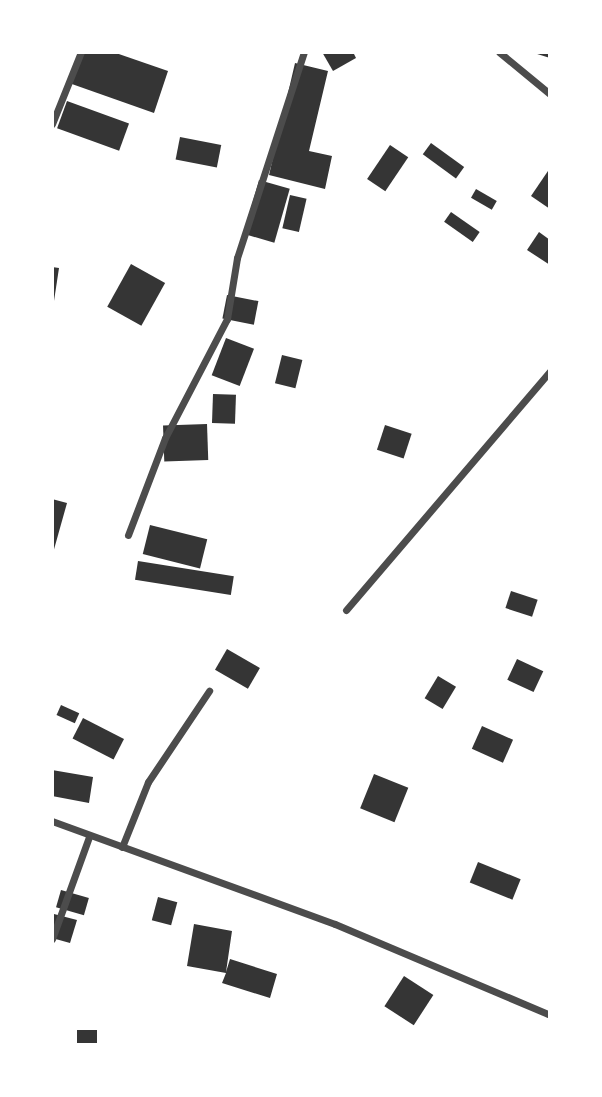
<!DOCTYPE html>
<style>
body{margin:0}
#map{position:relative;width:602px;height:1097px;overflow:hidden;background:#fff;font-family:"Exo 2",sans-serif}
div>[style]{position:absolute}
.building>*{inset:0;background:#353535;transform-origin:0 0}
.minor>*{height:7px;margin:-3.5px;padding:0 3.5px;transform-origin:3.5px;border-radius:3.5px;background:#4c4c4c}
span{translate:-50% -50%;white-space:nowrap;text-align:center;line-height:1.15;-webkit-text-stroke:5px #fff;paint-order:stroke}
.frame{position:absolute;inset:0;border:54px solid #fff;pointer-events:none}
</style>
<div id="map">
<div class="building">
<div style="clip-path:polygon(79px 52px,113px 52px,168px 71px,154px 113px,69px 83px)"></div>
<div style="clip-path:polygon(322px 52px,353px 52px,356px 58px,333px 71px)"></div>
<div style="clip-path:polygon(534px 52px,550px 52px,550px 58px,534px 53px)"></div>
<div style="clip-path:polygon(295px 63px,328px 71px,309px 151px,332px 156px,325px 189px,269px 175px)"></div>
<div style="left:67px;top:101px;width:66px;height:29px;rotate:20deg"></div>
<div style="left:180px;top:137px;width:42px;height:23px;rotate:11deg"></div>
<div style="left:431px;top:143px;width:41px;height:14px;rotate:36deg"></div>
<div style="left:390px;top:145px;width:22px;height:41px;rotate:34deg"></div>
<div style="clip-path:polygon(550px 168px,550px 209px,531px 196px)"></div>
<div style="left:259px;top:180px;width:32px;height:56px;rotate:16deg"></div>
<div style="left:476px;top:189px;width:24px;height:10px;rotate:30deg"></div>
<div style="left:290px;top:195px;width:17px;height:34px;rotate:13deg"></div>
<div style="left:451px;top:212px;width:35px;height:12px;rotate:35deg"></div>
<div style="clip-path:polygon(539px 232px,550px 240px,550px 265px,527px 250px)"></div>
<div style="left:131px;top:264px;width:39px;height:49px;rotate:29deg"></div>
<div style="clip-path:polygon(52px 267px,59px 268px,54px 301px,52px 301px)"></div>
<div style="left:227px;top:295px;width:32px;height:24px;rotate:11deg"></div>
<div style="left:226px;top:338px;width:30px;height:40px;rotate:21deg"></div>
<div style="left:282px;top:355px;width:21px;height:29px;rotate:14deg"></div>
<div style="left:213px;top:394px;width:23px;height:29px;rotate:2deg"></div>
<div style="left:207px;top:424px;width:36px;height:44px;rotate:88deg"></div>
<div style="left:385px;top:425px;width:28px;height:26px;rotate:18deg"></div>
<div style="clip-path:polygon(52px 499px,67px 503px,53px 553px,52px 553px)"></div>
<div style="left:150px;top:525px;width:59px;height:30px;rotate:14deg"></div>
<div style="left:138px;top:561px;width:97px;height:19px;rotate:9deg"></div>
<div style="left:511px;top:591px;width:28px;height:18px;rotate:18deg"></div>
<div style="left:227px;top:649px;width:38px;height:24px;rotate:30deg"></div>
<div style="left:517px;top:659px;width:29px;height:23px;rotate:25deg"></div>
<div style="left:438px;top:676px;width:21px;height:26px;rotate:31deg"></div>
<div style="left:61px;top:705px;width:20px;height:11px;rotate:24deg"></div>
<div style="left:83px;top:718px;width:46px;height:23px;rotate:27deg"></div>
<div style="left:482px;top:726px;width:34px;height:25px;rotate:24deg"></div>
<div style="clip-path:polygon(52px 770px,93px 777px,89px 803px,52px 796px)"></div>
<div style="left:374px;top:774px;width:37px;height:37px;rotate:22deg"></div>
<div style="left:478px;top:862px;width:46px;height:22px;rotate:22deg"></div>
<div style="left:61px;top:890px;width:29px;height:18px;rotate:16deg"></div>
<div style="left:158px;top:897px;width:20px;height:24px;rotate:15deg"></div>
<div style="clip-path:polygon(54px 914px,77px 920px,70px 943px,52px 938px)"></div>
<div style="clip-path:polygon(194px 924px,232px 931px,226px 972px,230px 959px,277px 974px,270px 998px,222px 983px,226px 973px,187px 966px)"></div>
<div style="left:404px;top:976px;width:35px;height:36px;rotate:33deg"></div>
<div style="left:77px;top:1030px;width:20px;height:13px"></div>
</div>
<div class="minor">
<div style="left:499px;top:52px;width:66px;rotate:39.5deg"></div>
<div style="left:52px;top:124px;width:78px;rotate:-68.1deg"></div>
<div style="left:128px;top:535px;width:104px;rotate:-69.1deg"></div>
<div style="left:165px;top:438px;width:134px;rotate:-62.5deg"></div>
<div style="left:227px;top:319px;width:62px;rotate:-80.7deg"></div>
<div style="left:237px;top:258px;width:217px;rotate:-72deg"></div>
<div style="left:346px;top:610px;width:314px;rotate:-49.5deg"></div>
<div style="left:52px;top:821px;width:301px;rotate:20deg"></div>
<div style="left:335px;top:924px;width:233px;rotate:22.9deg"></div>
<div style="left:122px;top:847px;width:70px;rotate:-68.2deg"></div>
<div style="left:148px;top:782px;width:110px;rotate:-56.2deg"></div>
<div style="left:52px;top:939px;width:109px;rotate:-70.1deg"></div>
</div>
<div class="frame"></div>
</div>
